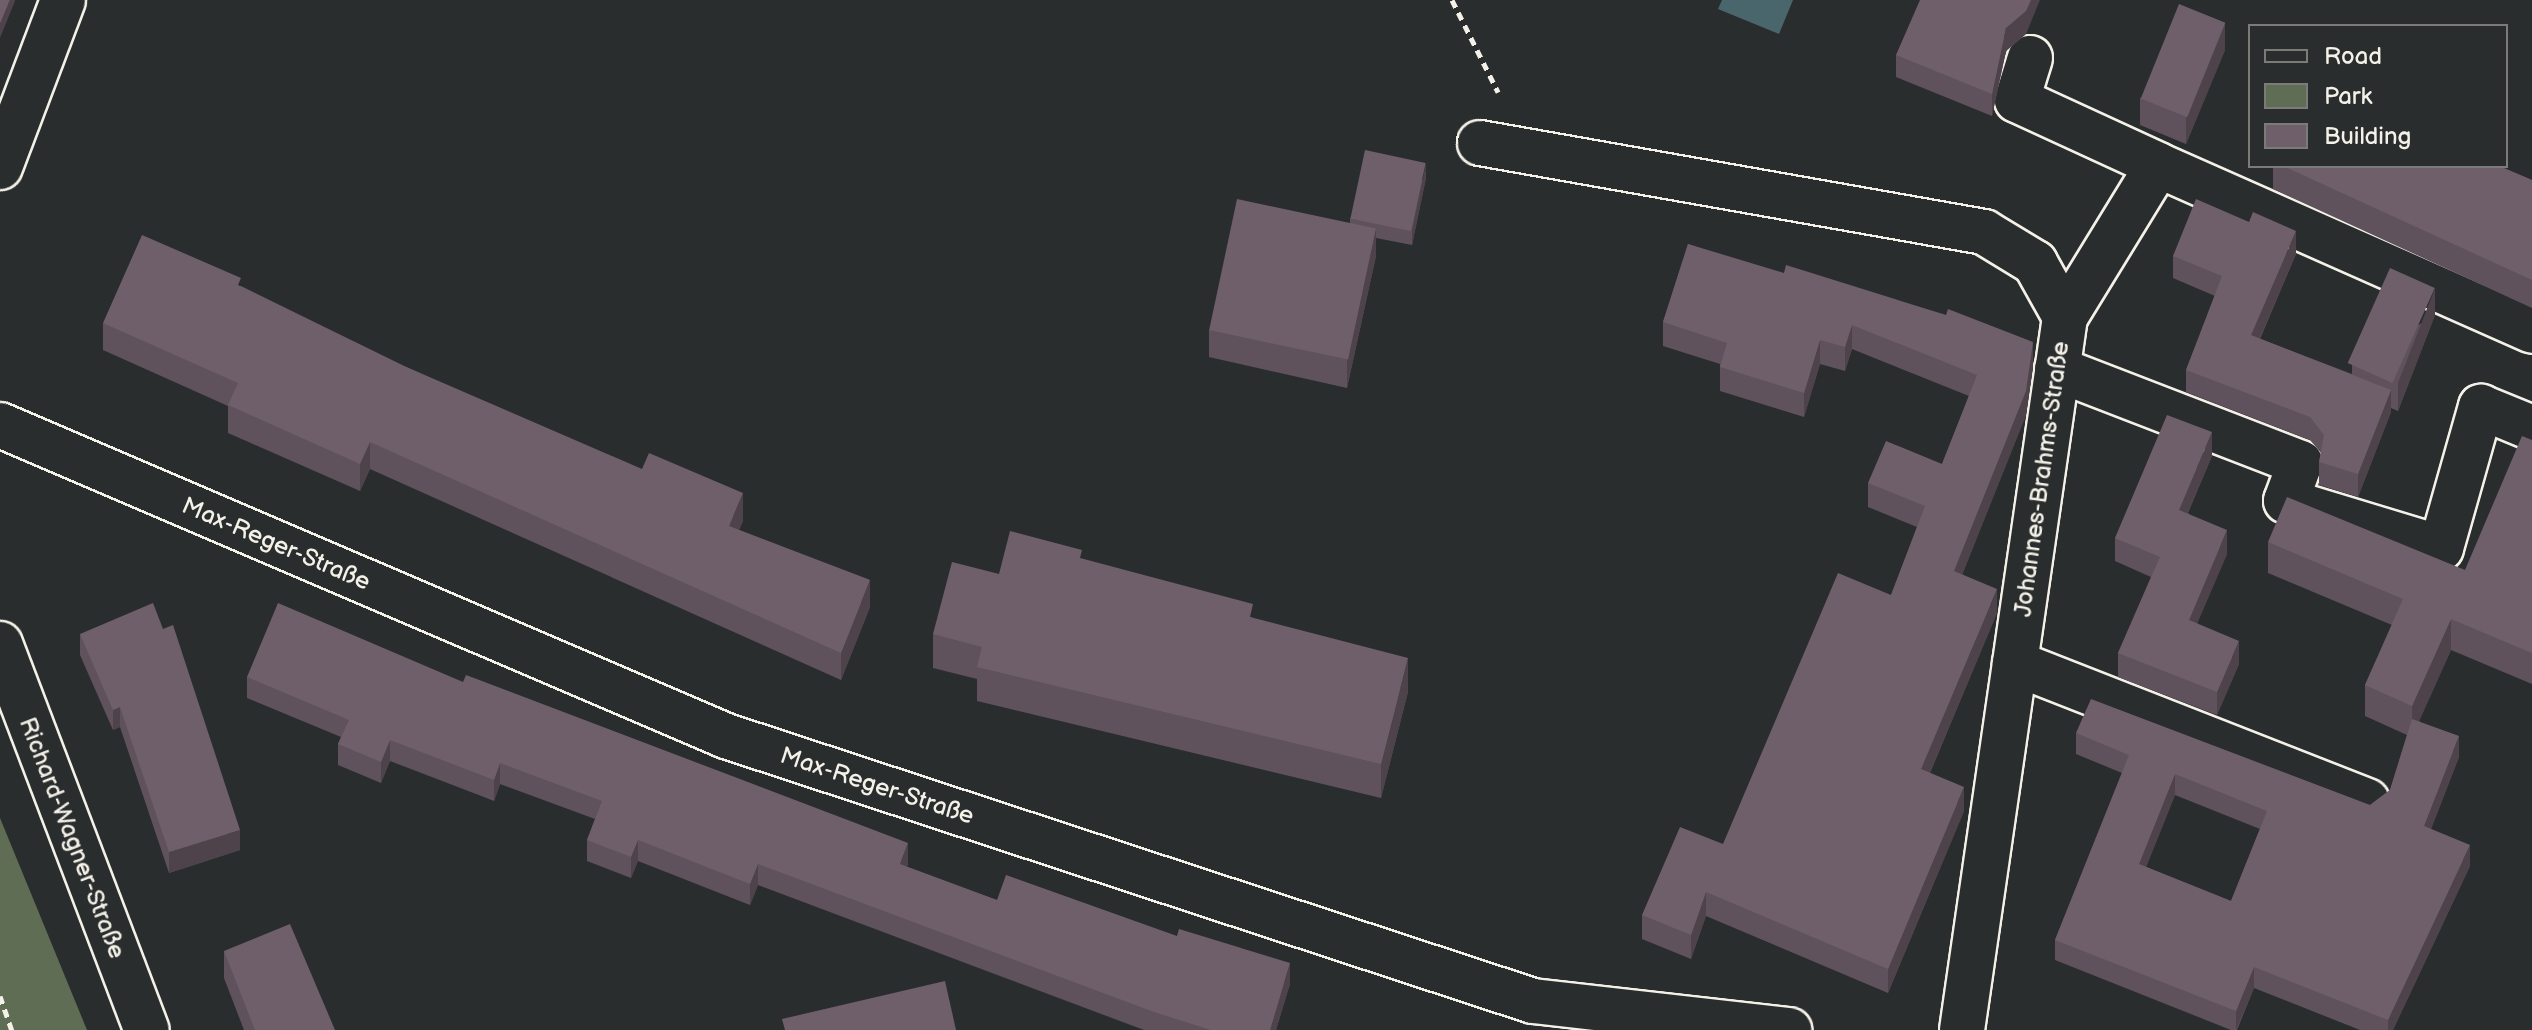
<!DOCTYPE html>
<meta charset="utf-8">
<style>
body{margin:0}
#map{position:relative;width:2532px;height:1030px;overflow:hidden;background:#2a2d2e;font-family:"Balsamiq Sans",sans-serif}
div>[style]{position:absolute}
.green>*{inset:0;background:#5f6d55}
.water>*{inset:0;background:#49666c}
.path>*{height:5px;margin-top:-2.5px;transform-origin:0;background:repeating-linear-gradient(90deg,#f4f1e8 0 8px,transparent 0 14px)}
.roads{filter:drop-shadow(2px 0 #f4f1e8) drop-shadow(-2px 0 #f4f1e8) drop-shadow(0 2px #f4f1e8) drop-shadow(0 -2px #f4f1e8)}
.minor>*{height:44px;margin:-22px;padding:0 22px;transform-origin:22px;border-radius:22px;background:#2a2d2e}
.wall>*{inset:0;background:#5f525c}
.shaded-wall>*{inset:0;background:#4e424b}
.building>*{inset:0;background:#6f5f6b;transform-origin:0 0}
span{translate:-50% -50%;white-space:nowrap;text-align:center;line-height:1.15;-webkit-text-stroke:8px #2a2d2e;paint-order:stroke}
.street-label{font-size:24px;color:#f4f1e8}
.legend{position:absolute;left:2248px;top:24px;width:260px;height:144px;box-sizing:border-box;background:#2a2d2e;border:2px solid #7b7b78;margin:0;padding:10px 14px;list-style:none;font-size:24px;color:#f4f1e8}
.legend li{display:flex;align-items:center;gap:16px;height:40px}
.legend b{width:40px;border:2px solid #7b7b78}
</style>
<div id="map">
<div class="green">
<div style="clip-path:polygon(0 818px,87px 1030px,0 1030px)"></div>
</div>
<div class="water">
<div style="clip-path:polygon(1722px 0,1793px 0,1779px 34px,1718px 9px)"></div>
</div>
<div class="path">
<div style="left:1452px;top:0;width:103px;rotate:63.4deg"></div>
<div style="left:0;top:996px;width:36px;rotate:71deg"></div>
</div>
<div class="roads">
<div class="minor">
<div style="left:2030px;top:58px;width:44px;rotate:107.2deg"></div>
<div style="left:2017px;top:100px;width:155px;rotate:24.7deg"></div>
<div style="left:1480px;top:143px;width:512px;rotate:10.01deg"></div>
<div style="left:1984px;top:232px;width:60px;rotate:31.3deg"></div>
<div style="left:2035px;top:263px;width:62px;rotate:60.9deg"></div>
<div style="left:2065px;top:317px;width:720px;rotate:98.22deg"></div>
<div style="left:0;top:167px;width:178px;rotate:-69.3deg"></div>
<div style="left:2065px;top:317px;width:178px;rotate:-58.5deg"></div>
<div style="left:2158px;top:165px;width:409px;rotate:23.9deg"></div>
<div style="left:2057px;top:369px;width:261px;rotate:21.1deg"></div>
<div style="left:2300px;top:463px;width:40px;rotate:110.2deg"></div>
<div style="left:2286px;top:501px;width:162px;rotate:16.9deg"></div>
<div style="left:2441px;top:548px;width:147px;rotate:-74.2deg"></div>
<div style="left:2481px;top:407px;width:55px;rotate:22.4deg"></div>
<div style="left:0;top:425px;width:790px;rotate:23.19deg"></div>
<div style="left:726px;top:736px;width:849px;rotate:18.18deg"></div>
<div style="left:1533px;top:1001px;width:258px;rotate:6.5deg"></div>
<div style="left:0;top:644px;width:413px;rotate:69.2deg"></div>
<div style="left:2015px;top:663px;width:378px;rotate:21.4deg"></div>
</div>
</div>
<div class="wall">
<div style="clip-path:polygon(2026px 34px,2006px 51px,1992px 116px,1896px 77px,1896px 55px)"></div>
<div style="clip-path:polygon(2225px 50px,2186px 144px,2140px 125px,2140px 98px)"></div>
<div style="clip-path:polygon(2273px 166px,2499px 166px,2532px 180px,2532px 308px,2273px 189px)"></div>
<div style="clip-path:polygon(1426px 178px,1412px 245px,1376px 238px,1376px 256px,1347px 388px,1209px 357px,1209px 330px,1350px 223px,1350px 218px)"></div>
<div style="clip-path:polygon(1688px 244px,2033px 366px,2026px 415px,1962px 575px,1997px 613px,1930px 773px,1964px 811px,1888px 993px,1706px 916px,1691px 959px,1642px 939px,1642px 915px,1723px 844px,1891px 595px,1917px 527px,1868px 507px,1868px 483px,1942px 464px,1969px 396px,1852px 349px,1845px 371px,1820px 364px,1804px 417px,1720px 391px,1720px 364px,1663px 346px,1663px 322px)"></div>
<div style="clip-path:polygon(2296px 254px,2260px 339px,2352px 374px,2352px 365px,2435px 315px,2398px 411px,2391px 408px,2391px 412px,2358px 497px,2319px 485px,2319px 462px,2321px 453px,2310px 440px,2186px 392px,2186px 370px,2215px 296px,2173px 278px,2173px 256px)"></div>
<div style="clip-path:polygon(241px 286px,404px 366px,743px 521px,739px 530px,870px 607px,841px 680px,370px 469px,360px 491px,228px 433px,228px 406px,103px 350px,103px 323px)"></div>
<div style="clip-path:polygon(evenodd,2532px 440px,2532px 684px,2451px 650px,2419px 721px,2459px 757px,2431px 829px,2470px 866px,2393px 1030px,2360px 1030px,2254px 988px,2237px 1030px,2231px 1030px,2055px 960px,2055px 940px,2122px 773px,2076px 754px,2076px 733px,2370px 805px,2390px 790px,2407px 735px,2365px 716px,2365px 685px,2392px 625px,2268px 573px,2268px 542px,2465px 570px,2532px 440px,2175px 795px,2260px 829px,2231px 901px,2146px 867px,2175px 795px)"></div>
<div style="clip-path:polygon(2212px 456px,2188px 513px,2227px 554px,2197px 623px,2239px 664px,2217px 715px,2118px 677px,2118px 653px,2151px 577px,2115px 561px,2115px 538px)"></div>
<div style="clip-path:polygon(1082px 559px,1253px 618px,1408px 692px,1381px 798px,977px 701px,977px 679px,933px 668px,933px 634px,999px 574px)"></div>
<div style="clip-path:polygon(80px 634px,240px 850px,169px 873px,120px 727px,113px 730px,80px 655px)"></div>
<div style="clip-path:polygon(247px 677px,463px 682px,908px 864px,907px 867px,997px 900px,1290px 984px,1276px 1030px,1144px 1030px,758px 885px,750px 905px,638px 861px,631px 878px,587px 861px,587px 840px,595px 819px,500px 784px,494px 801px,390px 761px,381px 783px,338px 765px,338px 744px,341px 737px,247px 698px)"></div>
<div style="clip-path:polygon(224px 951px,335px 1030px,244px 1030px,224px 978px)"></div>
</div>
<div class="shaded-wall">
<div style="clip-path:polygon(10px 0,15px 0,15px 1px,0 38px,0 24px)"></div>
<div style="clip-path:polygon(2031px 0,2040px 0,2026px 34px,2006px 51px,1992px 116px,1992px 94px,2006px 28px)"></div>
<div style="clip-path:polygon(2225px 23px,2225px 50px,2186px 144px,2186px 117px)"></div>
<div style="clip-path:polygon(1426px 163px,1426px 178px,1412px 245px,1412px 230px)"></div>
<div style="clip-path:polygon(1376px 228px,1376px 256px,1347px 388px,1347px 360px)"></div>
<div style="clip-path:polygon(2296px 231px,2296px 254px,2251px 358px,2251px 335px)"></div>
<div style="clip-path:polygon(2435px 288px,2435px 315px,2398px 411px,2398px 383px)"></div>
<div style="clip-path:polygon(1852px 325px,1852px 349px,1845px 371px,1845px 347px)"></div>
<div style="clip-path:polygon(1820px 340px,1820px 364px,1804px 417px,1804px 393px)"></div>
<div style="clip-path:polygon(2033px 342px,2033px 366px,2026px 415px,1954px 595px,1954px 571px)"></div>
<div style="clip-path:polygon(2391px 390px,2391px 412px,2358px 497px,2358px 474px)"></div>
<div style="clip-path:polygon(2212px 432px,2212px 456px,2179px 533px,2179px 510px)"></div>
<div style="clip-path:polygon(370px 442px,370px 469px,360px 491px,360px 464px)"></div>
<div style="clip-path:polygon(743px 493px,743px 521px,729px 553px,729px 526px)"></div>
<div style="clip-path:polygon(2227px 530px,2227px 554px,2189px 643px,2189px 620px)"></div>
<div style="clip-path:polygon(870px 580px,870px 607px,841px 680px,841px 653px)"></div>
<div style="clip-path:polygon(1997px 589px,1997px 613px,1921px 793px,1921px 769px)"></div>
<div style="clip-path:polygon(2451px 619px,2451px 650px,2412px 737px,2412px 706px)"></div>
<div style="clip-path:polygon(2239px 641px,2239px 664px,2217px 715px,2217px 692px)"></div>
<div style="clip-path:polygon(1408px 658px,1408px 692px,1381px 798px,1381px 764px)"></div>
<div style="clip-path:polygon(120px 707px,120px 727px,113px 730px,113px 710px)"></div>
<div style="clip-path:polygon(2459px 736px,2459px 757px,2424px 847px,2424px 826px)"></div>
<div style="clip-path:polygon(390px 740px,390px 761px,381px 783px,381px 762px)"></div>
<div style="clip-path:polygon(500px 763px,500px 784px,494px 801px,494px 780px)"></div>
<div style="clip-path:polygon(2175px 774px,2175px 795px,2139px 885px,2139px 864px)"></div>
<div style="clip-path:polygon(1964px 787px,1964px 811px,1888px 993px,1888px 969px)"></div>
<div style="clip-path:polygon(240px 830px,240px 850px,169px 873px,169px 852px)"></div>
<div style="clip-path:polygon(638px 840px,638px 861px,631px 878px,631px 857px)"></div>
<div style="clip-path:polygon(908px 843px,908px 864px,900px 885px,900px 864px)"></div>
<div style="clip-path:polygon(2470px 845px,2470px 866px,2393px 1030px,2388px 1030px,2388px 1020px)"></div>
<div style="clip-path:polygon(758px 864px,758px 885px,750px 905px,750px 884px)"></div>
<div style="clip-path:polygon(1706px 892px,1706px 916px,1691px 959px,1691px 935px)"></div>
<div style="clip-path:polygon(1290px 963px,1290px 984px,1276px 1030px,1270px 1030px)"></div>
<div style="clip-path:polygon(2254px 967px,2254px 988px,2236px 1030px,2236px 1011px)"></div>
</div>
<div class="building">
<div style="clip-path:polygon(0 0,10px 0,0 24px)"></div>
<div style="clip-path:polygon(1920px 0,2031px 0,2026px 11px,2006px 28px,1992px 94px,1896px 55px)"></div>
<div style="left:2179px;top:4px;width:50px;height:102px;rotate:22deg"></div>
<div style="left:1365px;top:150px;width:62px;height:70px;rotate:12deg"></div>
<div style="clip-path:polygon(2283px 166px,2499px 166px,2532px 180px,2532px 280px)"></div>
<div style="left:1237px;top:199px;width:142px;height:134px;rotate:12deg"></div>
<div style="clip-path:polygon(2196px 199px,2249px 222px,2253px 212px,2296px 231px,2251px 335px,2391px 390px,2358px 474px,2319px 462px,2324px 435px,2310px 417px,2186px 370px,2222px 276px,2173px 256px)"></div>
<div style="clip-path:polygon(142px 235px,241px 278px,238px 285px,404px 366px,642px 469px,649px 453px,743px 493px,729px 526px,870px 580px,841px 653px,370px 442px,360px 464px,228px 405px,238px 383px,103px 323px)"></div>
<div style="clip-path:polygon(1688px 244px,1784px 273px,1786px 265px,1946px 315px,1948px 309px,2033px 342px,2026px 391px,1954px 571px,1997px 589px,1921px 769px,1964px 787px,1888px 969px,1706px 892px,1691px 935px,1642px 915px,1680px 827px,1723px 844px,1838px 573px,1891px 595px,1925px 506px,1868px 483px,1886px 441px,1942px 464px,1977px 375px,1852px 325px,1845px 347px,1820px 340px,1804px 393px,1720px 367px,1727px 343px,1663px 322px)"></div>
<div style="left:2390px;top:268px;width:49px;height:104px;rotate:24deg"></div>
<div style="clip-path:polygon(2167px 415px,2212px 432px,2179px 510px,2227px 530px,2189px 620px,2239px 641px,2217px 692px,2118px 653px,2160px 557px,2115px 538px)"></div>
<div style="clip-path:polygon(2522px 436px,2532px 440px,2532px 653px,2451px 619px,2412px 706px,2365px 685px,2403px 599px,2268px 542px,2287px 497px,2465px 570px)"></div>
<div style="clip-path:polygon(1010px 531px,1082px 550px,1080px 558px,1253px 604px,1250px 617px,1408px 658px,1381px 764px,977px 667px,982px 647px,933px 634px,952px 562px,999px 574px)"></div>
<div style="clip-path:polygon(153px 603px,163px 629px,173px 625px,240px 830px,169px 852px,120px 707px,113px 710px,80px 634px)"></div>
<div style="clip-path:polygon(278px 603px,463px 682px,466px 675px,908px 843px,900px 864px,997px 900px,1006px 875px,1177px 936px,1179px 929px,1290px 963px,1270px 1030px,1211px 1030px,1154px 1012px,758px 864px,750px 884px,638px 840px,631px 857px,587px 840px,602px 801px,500px 763px,494px 780px,390px 740px,381px 762px,338px 744px,349px 720px,247px 677px)"></div>
<div style="clip-path:polygon(evenodd,2091px 699px,2370px 805px,2390px 790px,2412px 719px,2459px 736px,2424px 826px,2470px 845px,2388px 1020px,2254px 967px,2236px 1011px,2055px 940px,2129px 755px,2076px 733px,2091px 699px,2175px 774px,2267px 811px,2231px 901px,2139px 864px,2175px 774px)"></div>
<div style="clip-path:polygon(290px 924px,335px 1030px,255px 1030px,224px 951px)"></div>
<div style="clip-path:polygon(945px 981px,956px 1030px,785px 1030px,782px 1019px)"></div>
</div>
<div class="street-label">
<span style="left:2042px;top:479px;rotate:-82deg">Johannes-Brahms-Straße</span>
<span style="left:276px;top:544px;rotate:23deg">Max-Reger-Straße</span>
<span style="left:877px;top:786px;rotate:18deg">Max-Reger-Straße</span>
<span style="left:72px;top:838px;rotate:69deg">Richard-Wagner-Straße</span>
</div>
<ul class="legend">
<li><b style="height:10px;background:#2a2d2e"></b>Road</li>
<li><b style="height:22px;background:#5f6d55"></b>Park</li>
<li><b style="height:22px;background:#6f5f6b"></b>Building</li>
</ul>
</div>
